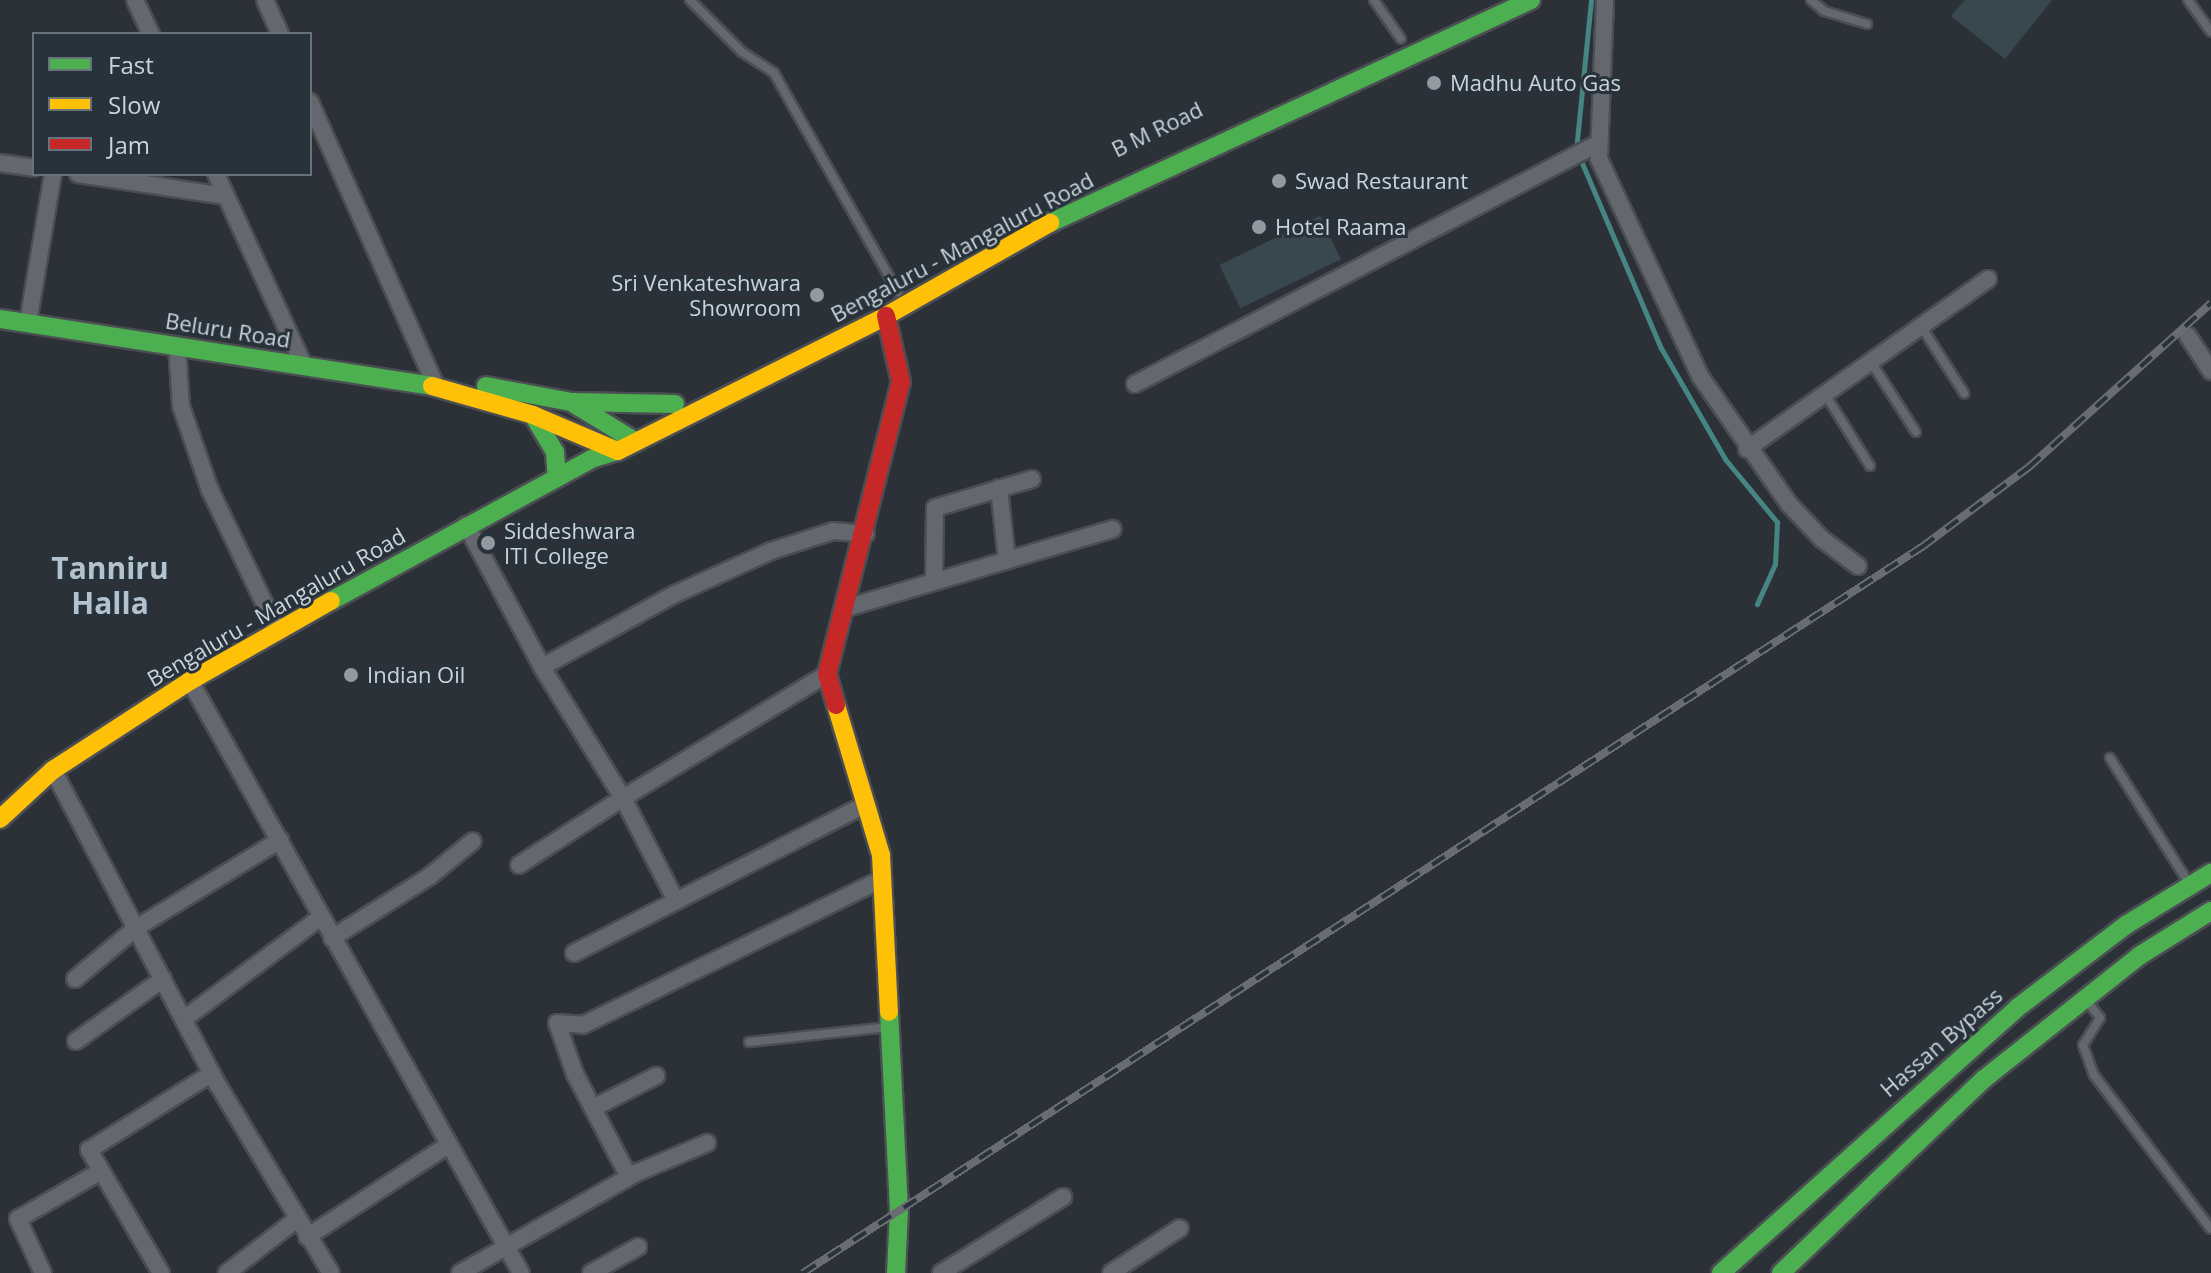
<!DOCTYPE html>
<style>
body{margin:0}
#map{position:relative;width:2211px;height:1273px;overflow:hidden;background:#2c3137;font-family:"Open Sans",sans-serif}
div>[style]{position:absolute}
.stream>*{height:5px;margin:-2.5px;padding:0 2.5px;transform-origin:2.5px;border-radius:2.5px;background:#468682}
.building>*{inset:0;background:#38484e;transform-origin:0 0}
.roads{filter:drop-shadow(2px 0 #4a4e53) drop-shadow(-2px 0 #4a4e53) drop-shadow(0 2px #4a4e53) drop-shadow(0 -2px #4a4e53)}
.lane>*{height:8px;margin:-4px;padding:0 4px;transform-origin:4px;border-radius:4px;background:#64676d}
.street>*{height:16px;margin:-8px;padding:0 8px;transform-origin:8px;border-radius:8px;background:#64676d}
.fast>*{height:18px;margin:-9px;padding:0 9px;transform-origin:9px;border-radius:9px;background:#4caf50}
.slow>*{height:18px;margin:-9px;padding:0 9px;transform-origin:9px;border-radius:9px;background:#ffc107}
.jam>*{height:18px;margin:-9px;padding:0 9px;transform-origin:9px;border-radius:9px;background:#c62828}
.rail>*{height:8px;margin-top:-4px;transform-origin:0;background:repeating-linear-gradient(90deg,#27323b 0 15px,#696d72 0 30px);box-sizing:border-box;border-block:2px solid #696d72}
.dots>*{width:22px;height:22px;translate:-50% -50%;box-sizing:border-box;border:4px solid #27323b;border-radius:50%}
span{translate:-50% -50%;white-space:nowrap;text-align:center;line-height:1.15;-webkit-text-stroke:6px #27323b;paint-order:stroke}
.poi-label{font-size:22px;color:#ccd3d9}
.left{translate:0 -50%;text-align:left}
.right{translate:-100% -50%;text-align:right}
.street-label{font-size:22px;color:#ccd3d9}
.district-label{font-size:30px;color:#b4c2cd;font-weight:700}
.legend{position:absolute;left:32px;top:32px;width:280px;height:144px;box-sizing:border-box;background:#27323b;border:2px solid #69727a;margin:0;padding:10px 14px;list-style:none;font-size:24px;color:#ccd3d9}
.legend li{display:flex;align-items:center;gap:16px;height:40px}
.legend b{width:40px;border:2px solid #69727a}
</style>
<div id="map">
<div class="stream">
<div style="left:1591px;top:0;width:150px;rotate:95.7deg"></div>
<div style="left:1576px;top:149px;width:216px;rotate:66.9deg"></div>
<div style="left:1661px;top:348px;width:128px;rotate:60deg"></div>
<div style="left:1725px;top:459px;width:82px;rotate:50.5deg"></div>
<div style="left:1777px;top:522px;width:42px;rotate:92.7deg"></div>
<div style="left:1775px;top:564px;width:44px;rotate:114.2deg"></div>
</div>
<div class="building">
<div style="clip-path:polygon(1965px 0,2052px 0,2005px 59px,1951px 16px)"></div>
<div style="left:1320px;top:216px;width:48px;height:112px;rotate:64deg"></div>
</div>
<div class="roads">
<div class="lane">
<div style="left:690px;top:0;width:74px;rotate:45deg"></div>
<div style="left:742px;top:52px;width:38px;rotate:33deg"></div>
<div style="left:774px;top:73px;width:252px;rotate:60.5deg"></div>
<div style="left:1374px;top:0;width:47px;rotate:55.3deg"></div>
<div style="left:1811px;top:0;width:17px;rotate:40deg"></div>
<div style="left:1824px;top:11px;width:45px;rotate:16.8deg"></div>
<div style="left:2188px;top:0;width:39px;rotate:54deg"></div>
<div style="left:1921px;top:326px;width:80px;rotate:57.3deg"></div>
<div style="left:1871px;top:362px;width:83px;rotate:57.3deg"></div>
<div style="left:1825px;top:394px;width:85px;rotate:58deg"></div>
<div style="left:2110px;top:758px;width:146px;rotate:57.8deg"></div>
<div style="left:2088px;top:1002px;width:20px;rotate:53deg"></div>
<div style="left:2100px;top:1018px;width:32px;rotate:122deg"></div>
<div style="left:2083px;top:1045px;width:32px;rotate:70deg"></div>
<div style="left:2094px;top:1075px;width:193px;rotate:52.8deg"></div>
<div style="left:749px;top:1042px;width:141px;rotate:-6.1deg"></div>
</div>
<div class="street">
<div style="left:135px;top:0;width:38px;rotate:65deg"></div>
<div style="left:265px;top:0;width:37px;rotate:66deg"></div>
<div style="left:1605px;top:0;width:159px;rotate:92.2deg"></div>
<div style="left:1599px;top:159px;width:239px;rotate:65deg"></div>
<div style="left:1700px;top:376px;width:156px;rotate:55.2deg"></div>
<div style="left:1789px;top:504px;width:48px;rotate:46.7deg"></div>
<div style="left:1822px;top:539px;width:45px;rotate:36.9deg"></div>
<div style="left:310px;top:102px;width:311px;rotate:66.1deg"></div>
<div style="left:0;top:163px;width:34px;rotate:8deg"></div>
<div style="left:78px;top:174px;width:150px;rotate:8.5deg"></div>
<div style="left:216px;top:174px;width:211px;rotate:65.4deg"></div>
<div style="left:28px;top:323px;width:151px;rotate:-80.5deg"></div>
<div style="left:2188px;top:336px;width:42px;rotate:56.7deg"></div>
<div style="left:177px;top:346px;width:60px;rotate:86.2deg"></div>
<div style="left:181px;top:406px;width:89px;rotate:71deg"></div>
<div style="left:210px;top:490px;width:157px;rotate:64.4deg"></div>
<div style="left:1135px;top:384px;width:521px;rotate:-27.45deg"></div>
<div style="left:1747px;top:449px;width:295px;rotate:-35.2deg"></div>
<div style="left:999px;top:488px;width:73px;rotate:83.7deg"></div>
<div style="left:466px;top:525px;width:161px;rotate:61.8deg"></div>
<div style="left:542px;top:667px;width:149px;rotate:-28.8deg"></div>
<div style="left:673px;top:595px;width:107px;rotate:-24.2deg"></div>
<div style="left:771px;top:551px;width:65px;rotate:-17.9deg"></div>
<div style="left:833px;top:531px;width:33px;rotate:5deg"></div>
<div style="left:934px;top:581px;width:73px;rotate:-89.2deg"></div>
<div style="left:935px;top:508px;width:101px;rotate:-16.6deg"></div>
<div style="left:846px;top:608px;width:278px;rotate:-16.5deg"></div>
<div style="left:542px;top:667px;width:154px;rotate:58.3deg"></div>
<div style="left:623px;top:798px;width:239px;rotate:-31.3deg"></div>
<div style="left:190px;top:681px;width:678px;rotate:60.79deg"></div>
<div style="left:53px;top:770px;width:356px;rotate:62.4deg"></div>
<div style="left:218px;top:1085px;width:219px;rotate:59deg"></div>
<div style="left:519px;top:865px;width:124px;rotate:-32.8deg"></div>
<div style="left:623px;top:798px;width:116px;rotate:62.8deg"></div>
<div style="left:332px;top:938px;width:116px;rotate:-32.3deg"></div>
<div style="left:430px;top:876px;width:55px;rotate:-39.1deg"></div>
<div style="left:574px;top:953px;width:328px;rotate:-27deg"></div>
<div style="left:75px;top:979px;width:80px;rotate:-39.9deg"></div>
<div style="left:136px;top:928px;width:169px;rotate:-31.4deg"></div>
<div style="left:184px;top:1019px;width:171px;rotate:-36.7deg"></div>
<div style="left:76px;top:1041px;width:107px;rotate:-35.5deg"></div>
<div style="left:593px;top:1108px;width:71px;rotate:-26.9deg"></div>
<div style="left:629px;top:1177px;width:116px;rotate:-117.7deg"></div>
<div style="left:575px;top:1074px;width:54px;rotate:-109.4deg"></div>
<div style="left:557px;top:1023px;width:26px;rotate:4deg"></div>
<div style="left:583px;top:1025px;width:333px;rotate:-26deg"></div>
<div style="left:307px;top:1237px;width:168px;rotate:-33.1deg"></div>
<div style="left:43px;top:1273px;width:60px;rotate:-114.8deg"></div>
<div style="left:18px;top:1219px;width:96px;rotate:-30deg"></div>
<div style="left:161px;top:1273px;width:143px;rotate:-120.3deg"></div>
<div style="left:89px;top:1150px;width:145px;rotate:-32deg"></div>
<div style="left:227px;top:1273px;width:88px;rotate:-37.6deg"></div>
<div style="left:460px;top:1273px;width:205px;rotate:-29.6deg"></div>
<div style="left:638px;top:1172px;width:75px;rotate:-22.8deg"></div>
<div style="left:591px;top:1273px;width:54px;rotate:-29deg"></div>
<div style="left:941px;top:1273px;width:144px;rotate:-31.9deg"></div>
<div style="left:1111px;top:1273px;width:82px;rotate:-33.1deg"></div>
</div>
<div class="fast">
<div style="left:1050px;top:223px;width:530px;rotate:-24.87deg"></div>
<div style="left:0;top:319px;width:437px;rotate:8.8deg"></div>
<div style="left:486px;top:386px;width:86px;rotate:10.7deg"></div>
<div style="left:571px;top:402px;width:75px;rotate:31.4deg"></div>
<div style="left:573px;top:402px;width:102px;rotate:1.1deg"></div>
<div style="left:533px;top:415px;width:43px;rotate:59.3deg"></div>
<div style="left:555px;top:452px;width:26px;rotate:86deg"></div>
<div style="left:331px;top:601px;width:296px;rotate:-28.6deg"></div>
<div style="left:591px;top:459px;width:28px;rotate:-17deg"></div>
<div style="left:889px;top:1012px;width:198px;rotate:87.1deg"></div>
<div style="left:899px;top:1210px;width:63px;rotate:92.7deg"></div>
<div style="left:1721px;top:1273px;width:397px;rotate:-41.8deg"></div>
<div style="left:2017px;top:1008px;width:137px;rotate:-37.3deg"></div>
<div style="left:2126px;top:925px;width:100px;rotate:-31.5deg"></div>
<div style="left:1781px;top:1273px;width:281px;rotate:-43.7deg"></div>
<div style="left:1984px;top:1079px;width:198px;rotate:-38.4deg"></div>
<div style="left:2139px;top:956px;width:85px;rotate:-32deg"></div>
</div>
<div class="slow">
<div style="left:432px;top:386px;width:105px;rotate:16deg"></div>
<div style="left:533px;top:415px;width:92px;rotate:23deg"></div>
<div style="left:618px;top:451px;width:300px;rotate:-26.7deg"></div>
<div style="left:886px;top:316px;width:189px;rotate:-29.6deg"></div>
<div style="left:836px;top:705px;width:157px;rotate:73.3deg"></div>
<div style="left:881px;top:855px;width:157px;rotate:87.1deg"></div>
<div style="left:0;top:819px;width:72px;rotate:-42.8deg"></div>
<div style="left:53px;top:770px;width:163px;rotate:-33deg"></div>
<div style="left:190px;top:681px;width:162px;rotate:-29.6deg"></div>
</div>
<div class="jam">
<div style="left:836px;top:705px;width:32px;rotate:-106deg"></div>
<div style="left:827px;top:674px;width:301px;rotate:-75.8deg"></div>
<div style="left:901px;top:382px;width:68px;rotate:-102.8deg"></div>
</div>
</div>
<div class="rail">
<div style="left:803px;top:1273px;width:1334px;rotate:-32.98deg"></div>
<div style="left:1922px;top:547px;width:134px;rotate:-36.8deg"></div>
<div style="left:2029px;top:467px;width:245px;rotate:-42deg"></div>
</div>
<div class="dots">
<div style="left:1434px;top:83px;background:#949aa0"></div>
<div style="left:1279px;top:181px;background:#949aa0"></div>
<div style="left:1259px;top:227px;background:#949aa0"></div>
<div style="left:817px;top:295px;background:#949aa0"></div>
<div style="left:488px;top:543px;background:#949aa0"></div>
<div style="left:351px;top:675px;background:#949aa0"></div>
</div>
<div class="poi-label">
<span class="left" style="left:1450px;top:83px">Madhu Auto Gas</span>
<span class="left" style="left:1295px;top:181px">Swad Restaurant</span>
<span class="left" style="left:1275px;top:227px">Hotel Raama</span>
<span class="right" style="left:801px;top:295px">Sri Venkateshwara<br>Showroom</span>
<span class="left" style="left:504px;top:543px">Siddeshwara<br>ITI College</span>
<span class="left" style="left:367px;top:675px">Indian Oil</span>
</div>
<div class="street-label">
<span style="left:1157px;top:129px;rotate:-26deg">B M Road</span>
<span style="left:962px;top:247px;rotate:-28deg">Bengaluru - Mangaluru Road</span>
<span style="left:228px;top:330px;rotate:9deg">Beluru Road</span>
<span style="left:276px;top:607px;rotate:-30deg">Bengaluru - Mangaluru Road</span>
<span style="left:1941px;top:1042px;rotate:-41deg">Hassan Bypass</span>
</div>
<div class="district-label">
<span style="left:110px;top:585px">Tanniru<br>Halla</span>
</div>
<ul class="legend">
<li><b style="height:10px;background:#4caf50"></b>Fast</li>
<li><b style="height:10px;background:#ffc107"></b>Slow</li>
<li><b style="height:10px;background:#c62828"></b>Jam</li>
</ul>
</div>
